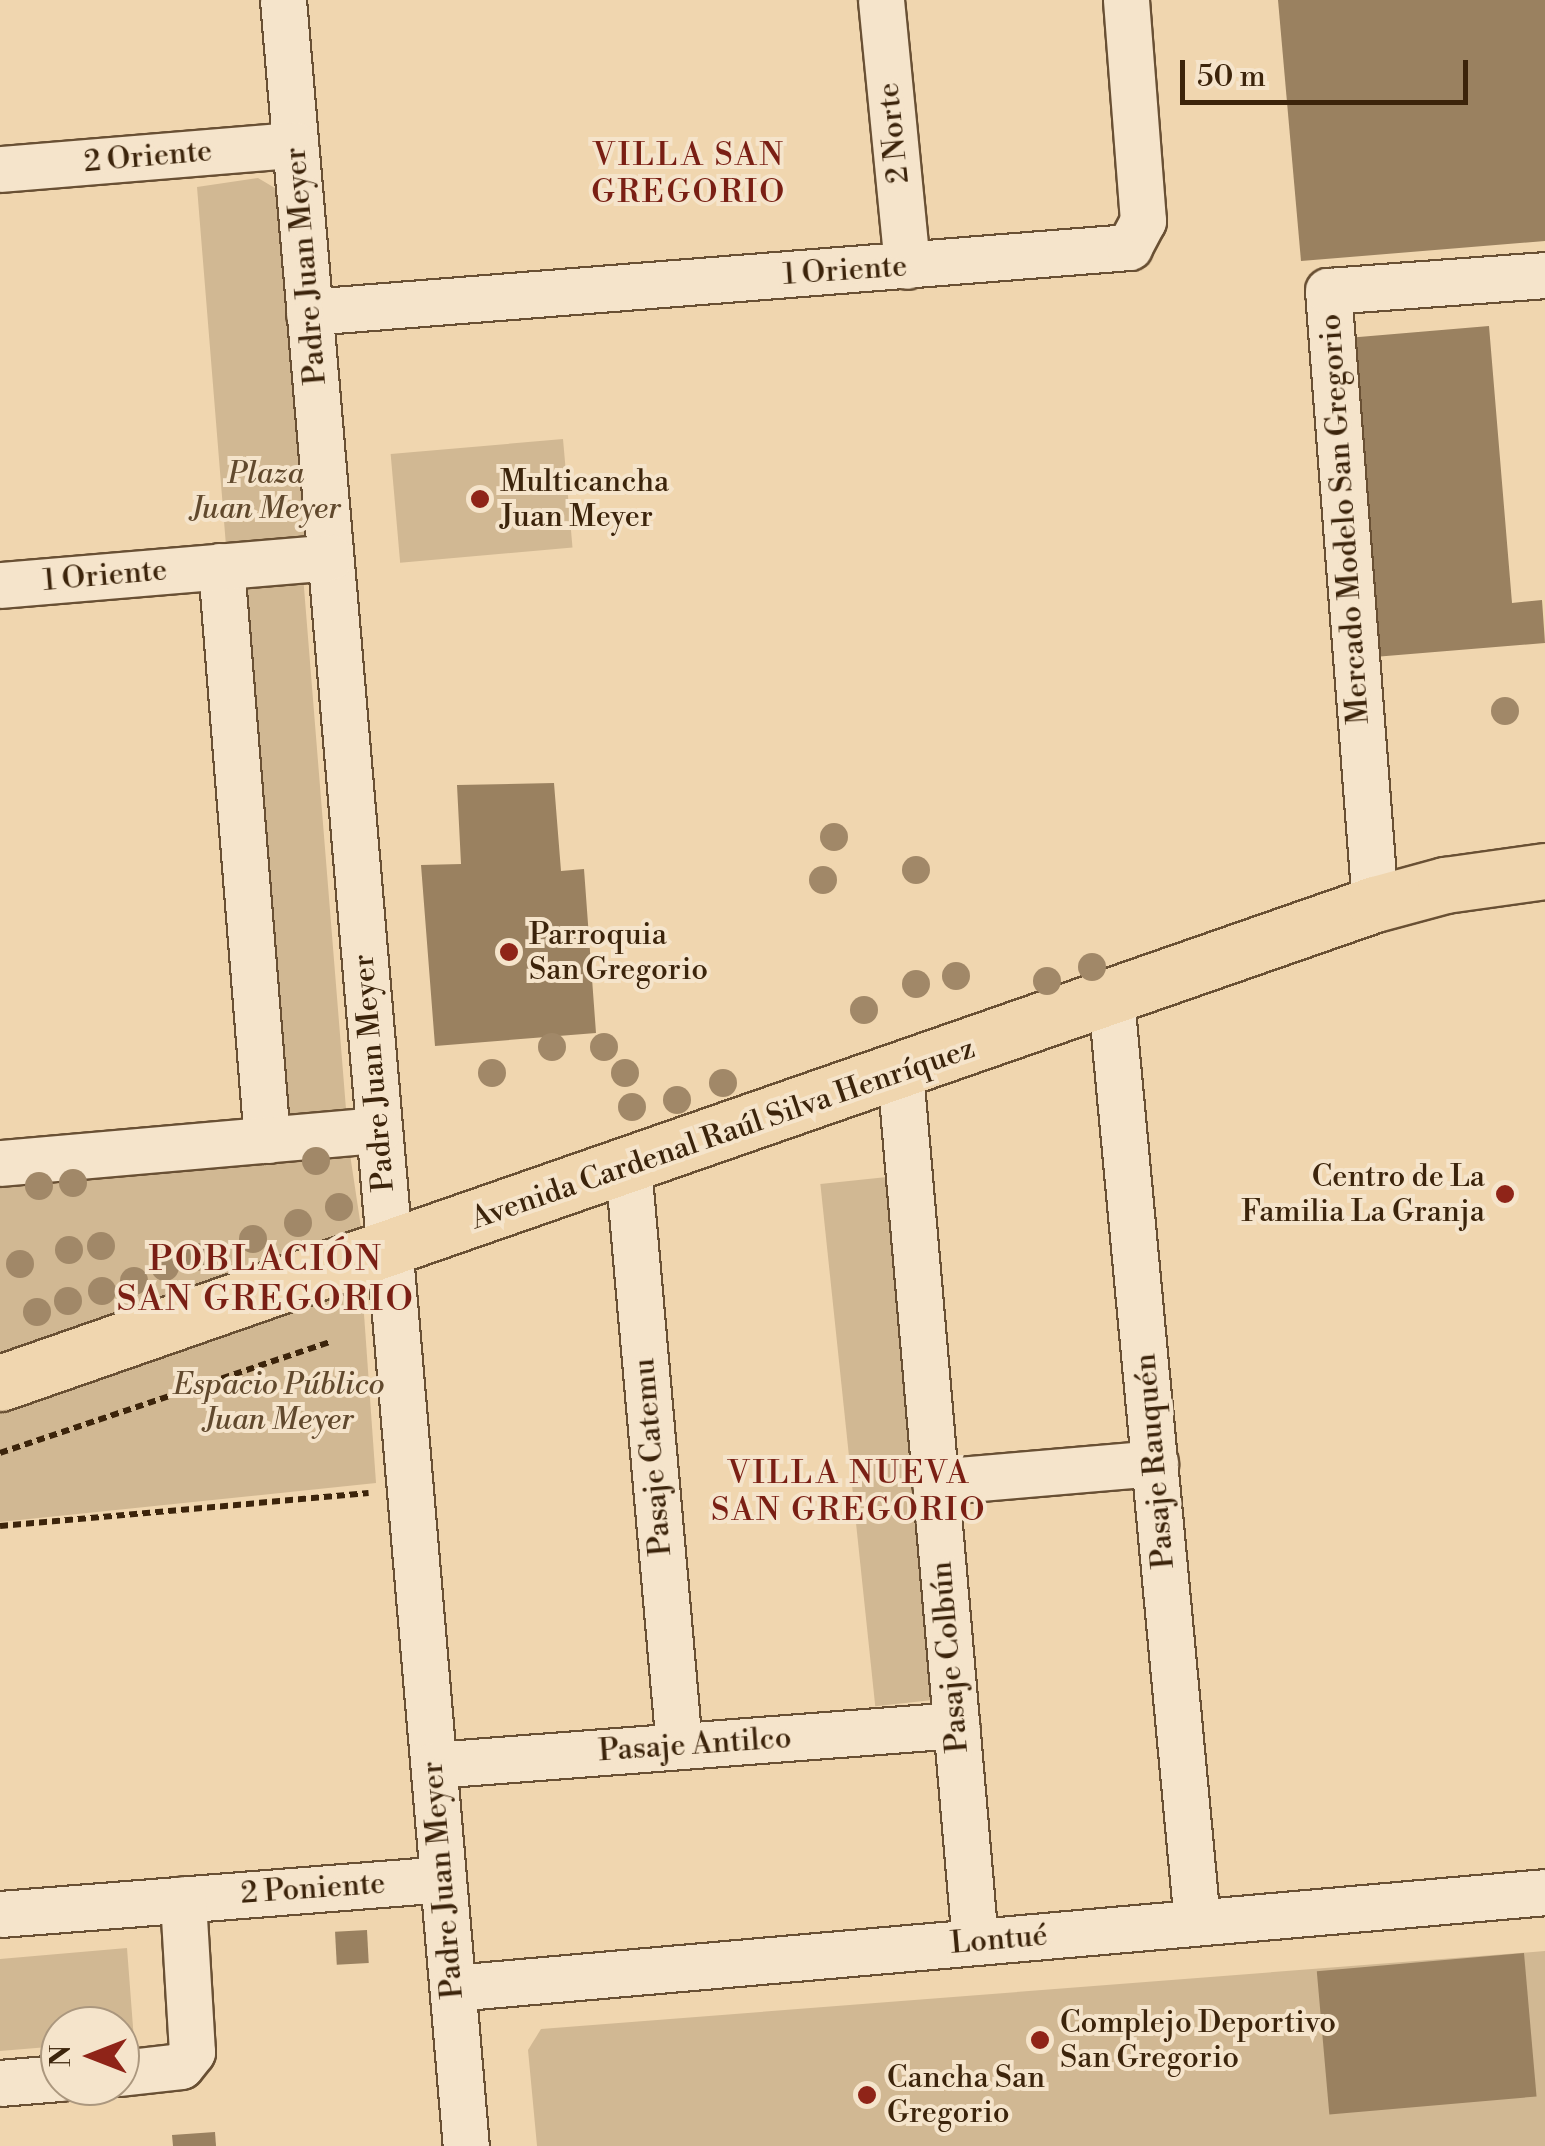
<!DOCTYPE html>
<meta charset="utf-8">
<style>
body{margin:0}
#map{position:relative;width:1545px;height:2146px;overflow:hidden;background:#f0d6af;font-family:"Libre Bodoni",serif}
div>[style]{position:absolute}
.green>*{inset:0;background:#d1b893;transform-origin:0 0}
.building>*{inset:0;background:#9a8160;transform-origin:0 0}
.path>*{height:6px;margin-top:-3px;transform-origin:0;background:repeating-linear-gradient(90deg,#3c240b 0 8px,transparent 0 13px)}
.roads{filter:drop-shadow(2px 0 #695034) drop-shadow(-2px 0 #695034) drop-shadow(0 2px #695034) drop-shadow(0 -2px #695034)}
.minor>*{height:45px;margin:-22.5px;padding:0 22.5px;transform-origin:22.5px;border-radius:22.5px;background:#f5e4cb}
.major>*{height:55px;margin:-27.5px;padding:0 27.5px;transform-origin:27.5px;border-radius:27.5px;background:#f0d6af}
.trees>*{width:28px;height:28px;margin:-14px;border-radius:50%;background:#a18868}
.dots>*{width:28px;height:28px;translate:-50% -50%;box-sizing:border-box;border:5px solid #f5e4cb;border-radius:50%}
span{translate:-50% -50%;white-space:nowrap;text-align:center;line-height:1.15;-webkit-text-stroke:8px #f5e4cb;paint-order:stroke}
.street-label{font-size:30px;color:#3c240b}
.park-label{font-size:30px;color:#61492d;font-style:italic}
.poi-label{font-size:30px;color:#3c240b}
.left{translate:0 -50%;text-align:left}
.right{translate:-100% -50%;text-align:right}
.neighbourhood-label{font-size:32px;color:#7a1f14;letter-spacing:2.5px}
.quarter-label{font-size:35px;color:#7a1f14;letter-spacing:2.5px}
.north{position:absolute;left:40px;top:2006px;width:100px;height:100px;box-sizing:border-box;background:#f5e4cb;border:2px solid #ab977e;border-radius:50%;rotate:270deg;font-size:28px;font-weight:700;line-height:40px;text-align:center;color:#3c240b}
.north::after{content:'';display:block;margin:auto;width:35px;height:45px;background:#8f2418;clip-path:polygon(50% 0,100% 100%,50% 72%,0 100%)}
.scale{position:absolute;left:1180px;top:60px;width:288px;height:45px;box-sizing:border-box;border:5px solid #3c240b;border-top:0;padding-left:12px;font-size:30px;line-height:35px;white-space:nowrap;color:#3c240b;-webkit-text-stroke:8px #f5e4cb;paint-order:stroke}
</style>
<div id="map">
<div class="green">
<div style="clip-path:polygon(258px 178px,280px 191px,314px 529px,300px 538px,346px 1109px,272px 1115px,197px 187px)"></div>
<div style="left:563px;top:439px;width:109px;height:173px;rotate:85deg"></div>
<div style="clip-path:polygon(348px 1141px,362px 1234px,0 1356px,0 1171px)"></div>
<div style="left:887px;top:1177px;width:525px;height:67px;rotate:84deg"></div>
<div style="clip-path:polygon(333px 1288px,363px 1300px,376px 1483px,0 1522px,0 1407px)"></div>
<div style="clip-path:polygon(127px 1948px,134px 2040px,120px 2041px,120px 2026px,60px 2026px,60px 2046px,0 2051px,0 1959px)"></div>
<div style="clip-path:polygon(1545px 1951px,1545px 2146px,537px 2146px,528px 2050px,541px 2029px)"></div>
</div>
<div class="building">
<div style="clip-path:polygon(1278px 0,1545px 0,1545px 241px,1301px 261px)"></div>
<div style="clip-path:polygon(1489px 326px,1512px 603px,1542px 600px,1545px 643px,1374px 657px,1347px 338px)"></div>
<div style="clip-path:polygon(554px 783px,561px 871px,584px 869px,596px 1033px,435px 1046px,421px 865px,461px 864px,457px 785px)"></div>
<div style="left:367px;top:1930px;width:33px;height:32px;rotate:87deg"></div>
<div style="left:1524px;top:1953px;width:144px;height:208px;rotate:85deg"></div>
<div style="clip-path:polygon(215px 2132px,216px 2146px,173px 2146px,172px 2135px)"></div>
</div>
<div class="path">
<div style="left:0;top:1453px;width:348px;rotate:-18.6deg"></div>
<div style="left:0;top:1526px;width:370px;rotate:-5.1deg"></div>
</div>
<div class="roads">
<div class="minor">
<div style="left:283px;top:0;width:2154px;rotate:85.13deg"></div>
<div style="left:881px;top:0;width:267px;rotate:84.4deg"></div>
<div style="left:0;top:169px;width:296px;rotate:-4.7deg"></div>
<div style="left:309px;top:312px;width:823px;rotate:-4.53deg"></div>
<div style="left:1129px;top:247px;width:30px;rotate:-62deg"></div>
<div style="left:1143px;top:221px;width:222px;rotate:-94.4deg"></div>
<div style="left:221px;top:566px;width:576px;rotate:85.42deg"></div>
<div style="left:0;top:585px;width:331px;rotate:-4.8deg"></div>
<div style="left:1375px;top:904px;width:615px;rotate:-94.38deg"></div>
<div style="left:1328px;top:291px;width:218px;rotate:-4.2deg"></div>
<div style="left:1111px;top:1000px;width:926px;rotate:84.67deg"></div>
<div style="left:900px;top:1073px;width:872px;rotate:85.07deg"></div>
<div style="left:0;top:1163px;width:380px;rotate:-5deg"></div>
<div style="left:628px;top:1167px;width:581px;rotate:84.97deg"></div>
<div style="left:935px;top:1482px;width:221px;rotate:-4.9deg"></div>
<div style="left:434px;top:1765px;width:524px;rotate:-4.38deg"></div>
<div style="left:0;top:1914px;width:444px;rotate:-4.5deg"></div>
<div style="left:453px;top:1988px;width:1096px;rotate:-5.02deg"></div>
<div style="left:120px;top:2073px;width:61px;rotate:-6.5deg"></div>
<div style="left:181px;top:2066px;width:18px;rotate:-52deg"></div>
<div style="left:192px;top:2052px;width:153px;rotate:-93.4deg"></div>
<div style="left:0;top:2083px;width:60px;rotate:-4.8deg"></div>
</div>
<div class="major">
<div style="left:0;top:1383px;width:1456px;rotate:-19.21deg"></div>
<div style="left:1375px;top:904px;width:73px;rotate:-15.2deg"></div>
<div style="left:1445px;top:885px;width:101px;rotate:-8deg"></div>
</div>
</div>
<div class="trees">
<div style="left:1505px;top:711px"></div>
<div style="left:834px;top:837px"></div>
<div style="left:916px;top:870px"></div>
<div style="left:823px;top:880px"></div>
<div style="left:1092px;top:967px"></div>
<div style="left:956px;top:976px"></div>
<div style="left:1047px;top:981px"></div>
<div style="left:916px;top:984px"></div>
<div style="left:864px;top:1010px"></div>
<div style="left:552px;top:1047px"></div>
<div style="left:604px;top:1047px"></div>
<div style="left:492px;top:1073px"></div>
<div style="left:625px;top:1073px"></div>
<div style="left:723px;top:1083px"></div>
<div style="left:677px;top:1100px"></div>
<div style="left:632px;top:1107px"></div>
<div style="left:316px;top:1161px"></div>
<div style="left:73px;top:1183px"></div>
<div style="left:39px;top:1186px"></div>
<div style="left:339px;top:1207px"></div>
<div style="left:298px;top:1223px"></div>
<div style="left:253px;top:1239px"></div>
<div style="left:101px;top:1246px"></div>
<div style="left:69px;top:1250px"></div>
<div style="left:197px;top:1257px"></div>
<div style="left:20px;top:1264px"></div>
<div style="left:165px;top:1267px"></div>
<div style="left:134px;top:1281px"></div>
<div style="left:102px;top:1291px"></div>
<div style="left:68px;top:1301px"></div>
<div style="left:37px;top:1312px"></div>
</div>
<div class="dots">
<div style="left:480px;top:499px;background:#8f2418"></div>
<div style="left:509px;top:952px;background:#8f2418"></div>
<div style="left:1505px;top:1194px;background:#8f2418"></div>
<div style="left:1040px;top:2040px;background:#8f2418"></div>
<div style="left:867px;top:2095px;background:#8f2418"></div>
</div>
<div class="street-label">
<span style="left:894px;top:133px;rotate:-96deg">2 Norte</span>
<span style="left:148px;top:157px;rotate:-5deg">2 Oriente</span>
<span style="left:306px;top:266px;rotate:-95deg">Padre Juan Meyer</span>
<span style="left:845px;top:271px;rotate:-4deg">1 Oriente</span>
<span style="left:1345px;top:519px;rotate:-94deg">Mercado Modelo San Gregorio</span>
<span style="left:105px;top:576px;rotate:-5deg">1 Oriente</span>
<span style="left:374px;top:1073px;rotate:-95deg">Padre Juan Meyer</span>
<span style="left:723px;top:1134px;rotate:-19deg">Avenida Cardenal Raúl Silva Henríquez</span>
<span style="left:653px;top:1457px;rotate:-95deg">Pasaje Catemu</span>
<span style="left:1155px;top:1461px;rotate:-95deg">Pasaje Rauquén</span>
<span style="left:950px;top:1657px;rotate:-95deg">Pasaje Colbún</span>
<span style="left:695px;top:1745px;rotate:-4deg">Pasaje Antilco</span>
<span style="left:443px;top:1880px;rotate:-95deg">Padre Juan Meyer</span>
<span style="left:313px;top:1889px;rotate:-4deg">2 Poniente</span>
<span style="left:999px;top:1940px;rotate:-5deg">Lontué</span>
</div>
<div class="park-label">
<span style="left:266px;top:491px">Plaza<br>Juan Meyer</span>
<span style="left:279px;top:1402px">Espacio Público<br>Juan Meyer</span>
</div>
<div class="poi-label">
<span class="left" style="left:500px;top:499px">Multicancha<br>Juan Meyer</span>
<span class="left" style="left:529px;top:952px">Parroquia<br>San Gregorio</span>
<span class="right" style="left:1485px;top:1194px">Centro de La<br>Familia La Granja</span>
<span class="left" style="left:1060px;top:2040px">Complejo Deportivo<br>San Gregorio</span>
<span class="left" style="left:887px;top:2095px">Cancha San<br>Gregorio</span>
</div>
<div class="neighbourhood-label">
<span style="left:689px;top:174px">VILLA SAN<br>GREGORIO</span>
<span style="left:849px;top:1492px">VILLA NUEVA<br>SAN GREGORIO</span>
</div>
<div class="quarter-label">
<span style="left:266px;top:1280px">POBLACIÓN<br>SAN GREGORIO</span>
</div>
<div class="north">N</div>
<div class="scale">50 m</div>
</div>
